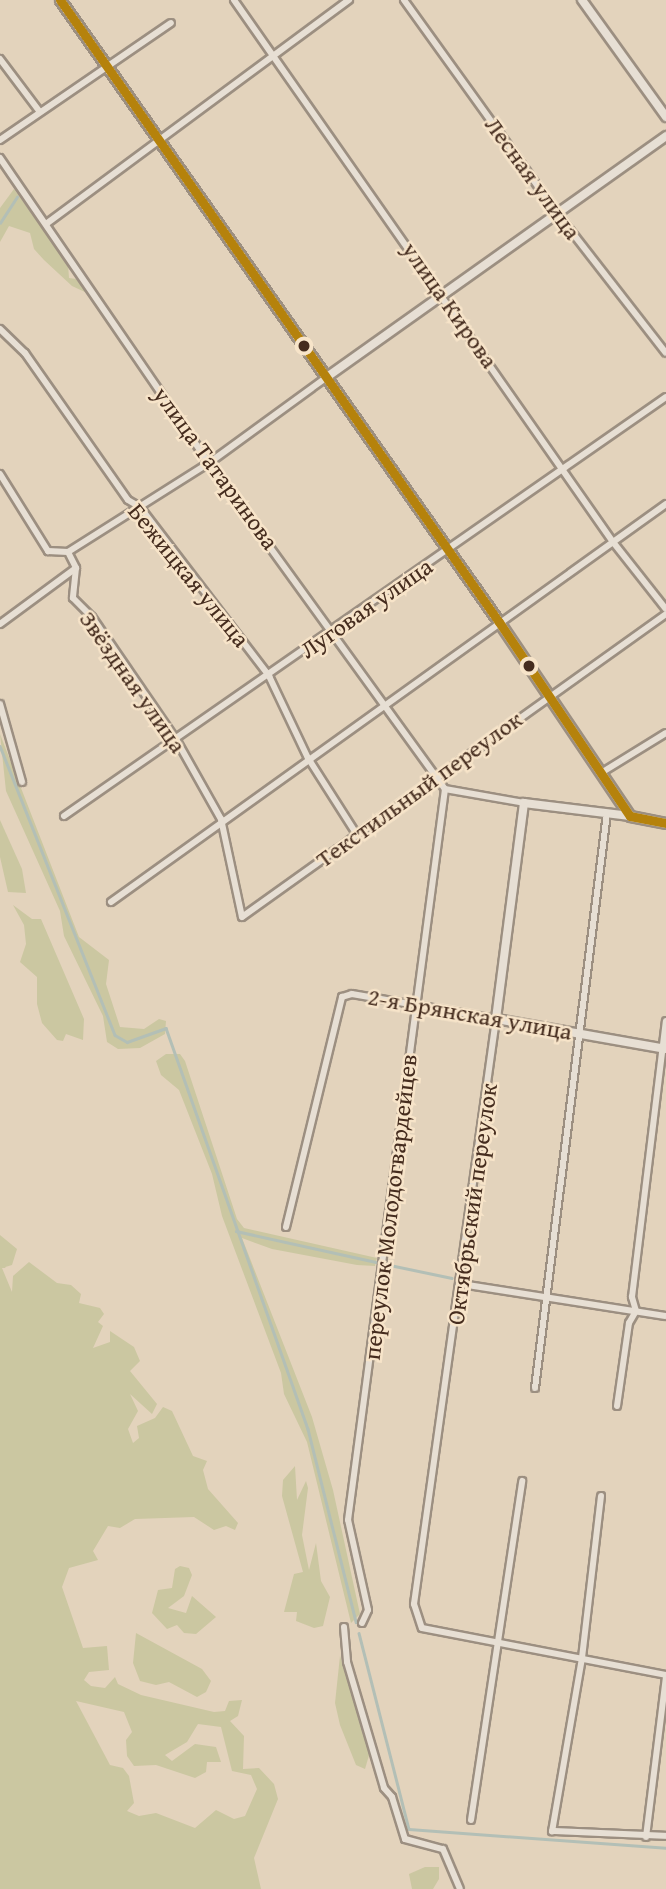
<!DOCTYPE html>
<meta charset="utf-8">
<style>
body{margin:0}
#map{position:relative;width:666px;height:1889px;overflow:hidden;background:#e3d3bc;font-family:"Gentium Book Plus",serif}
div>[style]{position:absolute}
.green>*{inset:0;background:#cbc7a1}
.stream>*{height:2.5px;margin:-1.25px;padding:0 1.25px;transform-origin:1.25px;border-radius:1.25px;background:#b3bfb6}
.roads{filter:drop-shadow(2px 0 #9c8f81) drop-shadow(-2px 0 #9c8f81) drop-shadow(0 2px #9c8f81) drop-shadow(0 -2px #9c8f81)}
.minor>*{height:6px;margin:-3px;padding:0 3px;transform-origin:3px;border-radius:3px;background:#e7dfd4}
.tertiary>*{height:8px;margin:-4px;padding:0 4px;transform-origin:4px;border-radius:4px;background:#e7dfd4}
.secondary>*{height:9px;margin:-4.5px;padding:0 4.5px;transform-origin:4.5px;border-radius:4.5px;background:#e7dfd4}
.bus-1>*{height:9px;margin:-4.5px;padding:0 4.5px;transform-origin:4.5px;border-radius:4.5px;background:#b5820c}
.dots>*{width:19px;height:19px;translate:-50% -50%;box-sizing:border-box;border:4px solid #f7e4c9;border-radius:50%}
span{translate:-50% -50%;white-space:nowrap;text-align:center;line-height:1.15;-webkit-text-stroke:5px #f7e4c9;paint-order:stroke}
.street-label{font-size:24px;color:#452c1e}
</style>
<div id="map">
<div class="green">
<div style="clip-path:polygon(14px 189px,68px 264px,69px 278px,76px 279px,87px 293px,72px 286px,44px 260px,34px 249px,30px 233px,9px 226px,0 242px,0 208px)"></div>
<div style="clip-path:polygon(0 734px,79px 937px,109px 960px,106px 984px,120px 1027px,144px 1029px,159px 1019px,166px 1021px,165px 1034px,140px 1048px,118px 1049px,107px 1042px,103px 1016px,64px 936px,60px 911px,6px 791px)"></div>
<div style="clip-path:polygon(0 820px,22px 869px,26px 893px,8px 892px,0 857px)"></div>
<div style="clip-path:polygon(13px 905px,32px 919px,41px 919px,84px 1019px,83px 1040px,66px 1034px,63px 1041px,57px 1040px,42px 1023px,37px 1004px,37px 977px,20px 962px,26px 944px,24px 925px)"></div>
<div style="clip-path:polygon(166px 1054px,180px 1054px,185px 1061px,237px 1219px,244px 1228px,377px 1258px,375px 1266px,357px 1265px,272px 1249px,242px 1238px,312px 1417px,333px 1490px,360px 1614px,351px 1623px,307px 1442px,284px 1394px,281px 1373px,222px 1216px,212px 1174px,179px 1090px,161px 1075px,156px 1061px)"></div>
<div style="clip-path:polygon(evenodd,0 1235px,17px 1249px,12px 1265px,2px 1268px,12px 1292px,13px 1276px,29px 1262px,57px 1283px,71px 1285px,81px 1294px,79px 1303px,100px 1308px,104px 1314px,98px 1322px,103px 1326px,93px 1348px,110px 1342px,110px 1331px,134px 1347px,140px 1361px,130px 1371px,157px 1404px,152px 1414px,130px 1394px,138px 1411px,128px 1429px,133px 1443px,139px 1438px,137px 1426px,155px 1418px,163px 1407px,172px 1411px,193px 1456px,207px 1461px,203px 1470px,208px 1489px,238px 1523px,235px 1530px,226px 1526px,214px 1530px,194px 1517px,135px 1519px,120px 1528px,108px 1526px,93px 1551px,98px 1560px,69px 1568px,62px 1587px,83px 1648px,107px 1646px,109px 1670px,89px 1672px,84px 1680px,91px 1686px,105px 1688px,115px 1677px,118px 1684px,141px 1695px,214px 1712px,225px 1711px,229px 1701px,242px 1700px,238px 1716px,230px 1721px,244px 1736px,243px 1769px,259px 1768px,274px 1784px,278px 1799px,254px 1858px,261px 1889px,0 1889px,0 1235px,76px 1701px,124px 1712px,132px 1732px,126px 1740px,127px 1756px,134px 1766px,156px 1765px,195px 1778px,206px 1772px,207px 1762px,221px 1762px,216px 1747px,195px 1744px,172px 1761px,165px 1755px,187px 1742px,198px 1724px,221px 1727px,232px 1771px,251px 1775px,257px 1789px,245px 1816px,234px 1819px,216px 1810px,195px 1828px,156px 1813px,139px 1816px,127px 1811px,134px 1803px,129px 1776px,123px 1768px,110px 1765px,76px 1701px)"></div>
<div style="clip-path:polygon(295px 1466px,297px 1500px,306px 1481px,308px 1488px,302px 1535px,309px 1570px,316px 1543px,321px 1581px,330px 1597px,323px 1626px,314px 1628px,296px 1621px,297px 1612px,284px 1612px,294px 1574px,303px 1572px,282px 1496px,283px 1480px)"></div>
<div style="clip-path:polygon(180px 1566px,189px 1568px,192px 1575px,184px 1596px,168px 1608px,186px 1613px,192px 1596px,216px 1617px,196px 1634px,184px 1633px,177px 1625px,167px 1629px,152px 1613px,158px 1590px,172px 1588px,175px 1569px)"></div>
<div style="clip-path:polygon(136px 1633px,202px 1669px,211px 1681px,206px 1692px,197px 1697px,169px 1682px,156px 1685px,140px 1681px,133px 1663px)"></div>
<div style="clip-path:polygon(340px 1656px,370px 1752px,365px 1769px,356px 1765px,340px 1725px,335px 1703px)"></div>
<div style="clip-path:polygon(425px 1867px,439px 1867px,439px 1879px,433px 1889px,412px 1889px,409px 1874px)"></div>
</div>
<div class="stream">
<div style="left:0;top:223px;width:31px;rotate:-57deg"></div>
<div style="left:0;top:746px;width:311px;rotate:68.3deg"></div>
<div style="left:115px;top:1035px;width:14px;rotate:30deg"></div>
<div style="left:127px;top:1042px;width:41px;rotate:-19.7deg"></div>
<div style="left:166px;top:1028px;width:425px;rotate:70.5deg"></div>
<div style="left:308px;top:1429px;width:199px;rotate:76deg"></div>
<div style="left:236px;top:1231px;width:143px;rotate:12.5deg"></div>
<div style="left:385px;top:1264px;width:68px;rotate:11.8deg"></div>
<div style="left:359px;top:1633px;width:202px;rotate:75.7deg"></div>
<div style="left:409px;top:1829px;width:258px;rotate:4.2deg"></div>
</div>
<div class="roads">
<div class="minor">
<div style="left:234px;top:0;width:661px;rotate:55.04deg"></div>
<div style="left:613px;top:542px;width:85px;rotate:51.7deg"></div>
<div style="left:404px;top:0;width:262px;rotate:54.3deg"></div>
<div style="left:557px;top:213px;width:177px;rotate:52.1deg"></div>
<div style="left:0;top:59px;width:66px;rotate:53deg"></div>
<div style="left:0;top:140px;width:207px;rotate:-34.4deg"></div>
<div style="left:0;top:158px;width:370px;rotate:55.6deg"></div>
<div style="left:209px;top:463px;width:402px;rotate:54.1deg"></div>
<div style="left:445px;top:789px;width:80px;rotate:10deg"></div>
<div style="left:46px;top:224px;width:377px;rotate:-36.5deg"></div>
<div style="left:0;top:329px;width:35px;rotate:44deg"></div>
<div style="left:25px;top:353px;width:179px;rotate:55deg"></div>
<div style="left:128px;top:500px;width:14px;rotate:30deg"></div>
<div style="left:140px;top:507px;width:213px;rotate:52.6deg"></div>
<div style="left:269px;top:676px;width:91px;rotate:64.6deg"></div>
<div style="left:308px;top:758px;width:91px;rotate:57.5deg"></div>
<div style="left:0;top:474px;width:91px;rotate:58.1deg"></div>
<div style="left:48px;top:551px;width:20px;rotate:3deg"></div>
<div style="left:68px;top:552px;width:18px;rotate:63deg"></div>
<div style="left:76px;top:568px;width:30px;rotate:96deg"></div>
<div style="left:73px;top:598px;width:27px;rotate:45deg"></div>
<div style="left:92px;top:617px;width:150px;rotate:55.6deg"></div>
<div style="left:177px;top:741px;width:90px;rotate:60.6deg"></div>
<div style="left:221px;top:819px;width:100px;rotate:77.9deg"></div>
<div style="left:242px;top:917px;width:521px;rotate:-35.55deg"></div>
<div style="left:68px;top:552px;width:167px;rotate:-32.3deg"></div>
<div style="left:209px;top:463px;width:146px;rotate:-36.1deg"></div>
<div style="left:0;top:624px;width:94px;rotate:-36.4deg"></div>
<div style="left:0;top:704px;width:81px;rotate:74.2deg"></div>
<div style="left:601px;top:773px;width:76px;rotate:-31.6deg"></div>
<div style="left:64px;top:816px;width:733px;rotate:-34.84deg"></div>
<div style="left:111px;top:902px;width:683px;rotate:-35.64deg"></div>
<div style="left:286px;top:1227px;width:237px;rotate:-76.3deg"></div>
<div style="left:342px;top:997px;width:10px;rotate:-17deg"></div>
<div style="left:352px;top:994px;width:146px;rotate:9.8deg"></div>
<div style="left:496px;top:1019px;width:591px;rotate:97.98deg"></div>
<div style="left:414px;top:1604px;width:25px;rotate:72deg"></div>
<div style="left:422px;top:1628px;width:248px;rotate:10.9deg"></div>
<div style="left:461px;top:1284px;width:207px;rotate:8.9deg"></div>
<div style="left:535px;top:1388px;width:579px;rotate:-82.86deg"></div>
<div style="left:617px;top:1406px;width:84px;rotate:-81.8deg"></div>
<div style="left:629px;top:1323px;width:14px;rotate:-60deg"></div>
<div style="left:636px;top:1311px;width:15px;rotate:-106deg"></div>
<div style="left:632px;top:1297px;width:278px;rotate:-83deg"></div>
<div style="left:601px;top:1496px;width:163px;rotate:96.7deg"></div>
<div style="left:582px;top:1658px;width:176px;rotate:99.8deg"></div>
<div style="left:552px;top:1831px;width:114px;rotate:2.5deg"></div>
<div style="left:362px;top:1623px;width:14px;rotate:-65deg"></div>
<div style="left:368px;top:1610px;width:92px;rotate:-102.5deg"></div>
<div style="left:348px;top:1520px;width:737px;rotate:-82.44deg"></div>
<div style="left:344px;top:1627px;width:35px;rotate:85deg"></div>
<div style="left:347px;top:1662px;width:131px;rotate:73.6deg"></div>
<div style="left:384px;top:1788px;width:12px;rotate:48deg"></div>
<div style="left:392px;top:1797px;width:44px;rotate:72.8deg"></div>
<div style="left:405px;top:1839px;width:39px;rotate:15deg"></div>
<div style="left:443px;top:1849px;width:43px;rotate:67deg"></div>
<div style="left:471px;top:1820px;width:343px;rotate:-81.4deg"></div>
<div style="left:646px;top:1837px;width:161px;rotate:-82.9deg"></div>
</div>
<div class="tertiary">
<div style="left:582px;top:0;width:144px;rotate:54.3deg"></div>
<div style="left:327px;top:377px;width:416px;rotate:-35.4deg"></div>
<div style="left:630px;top:816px;width:107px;rotate:-173deg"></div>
<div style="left:524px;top:803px;width:218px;rotate:97.4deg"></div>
<div style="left:496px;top:1019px;width:173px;rotate:10deg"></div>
</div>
<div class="secondary">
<div style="left:60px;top:0;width:761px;rotate:54.79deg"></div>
<div style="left:499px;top:622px;width:234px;rotate:56deg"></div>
<div style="left:630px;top:816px;width:37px;rotate:11deg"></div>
</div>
</div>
<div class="bus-1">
<div style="left:60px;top:0;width:761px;rotate:54.79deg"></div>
<div style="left:499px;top:622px;width:234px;rotate:56deg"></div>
<div style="left:630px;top:816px;width:37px;rotate:11deg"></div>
</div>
<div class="dots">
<div style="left:304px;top:346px;background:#452c1e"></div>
<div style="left:529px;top:666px;background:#452c1e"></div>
</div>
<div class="street-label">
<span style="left:533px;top:178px;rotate:54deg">Лесная улица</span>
<span style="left:450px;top:305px;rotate:55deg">улица Кирова</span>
<span style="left:216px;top:468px;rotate:54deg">улица Татаринова</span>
<span style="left:189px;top:575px;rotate:51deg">Бежицкая улица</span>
<span style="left:366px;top:608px;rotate:-35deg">Луговая улица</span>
<span style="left:133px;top:682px;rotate:55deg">Звёздная улица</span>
<span style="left:419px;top:789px;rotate:-36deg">Текстильный переулок</span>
<span style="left:470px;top:1014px;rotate:10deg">2-я Брянская улица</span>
<span style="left:472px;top:1204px;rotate:-82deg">Октябрьский переулок</span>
<span style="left:390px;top:1207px;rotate:-83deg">переулок Молодогвардейцев</span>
</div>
</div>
